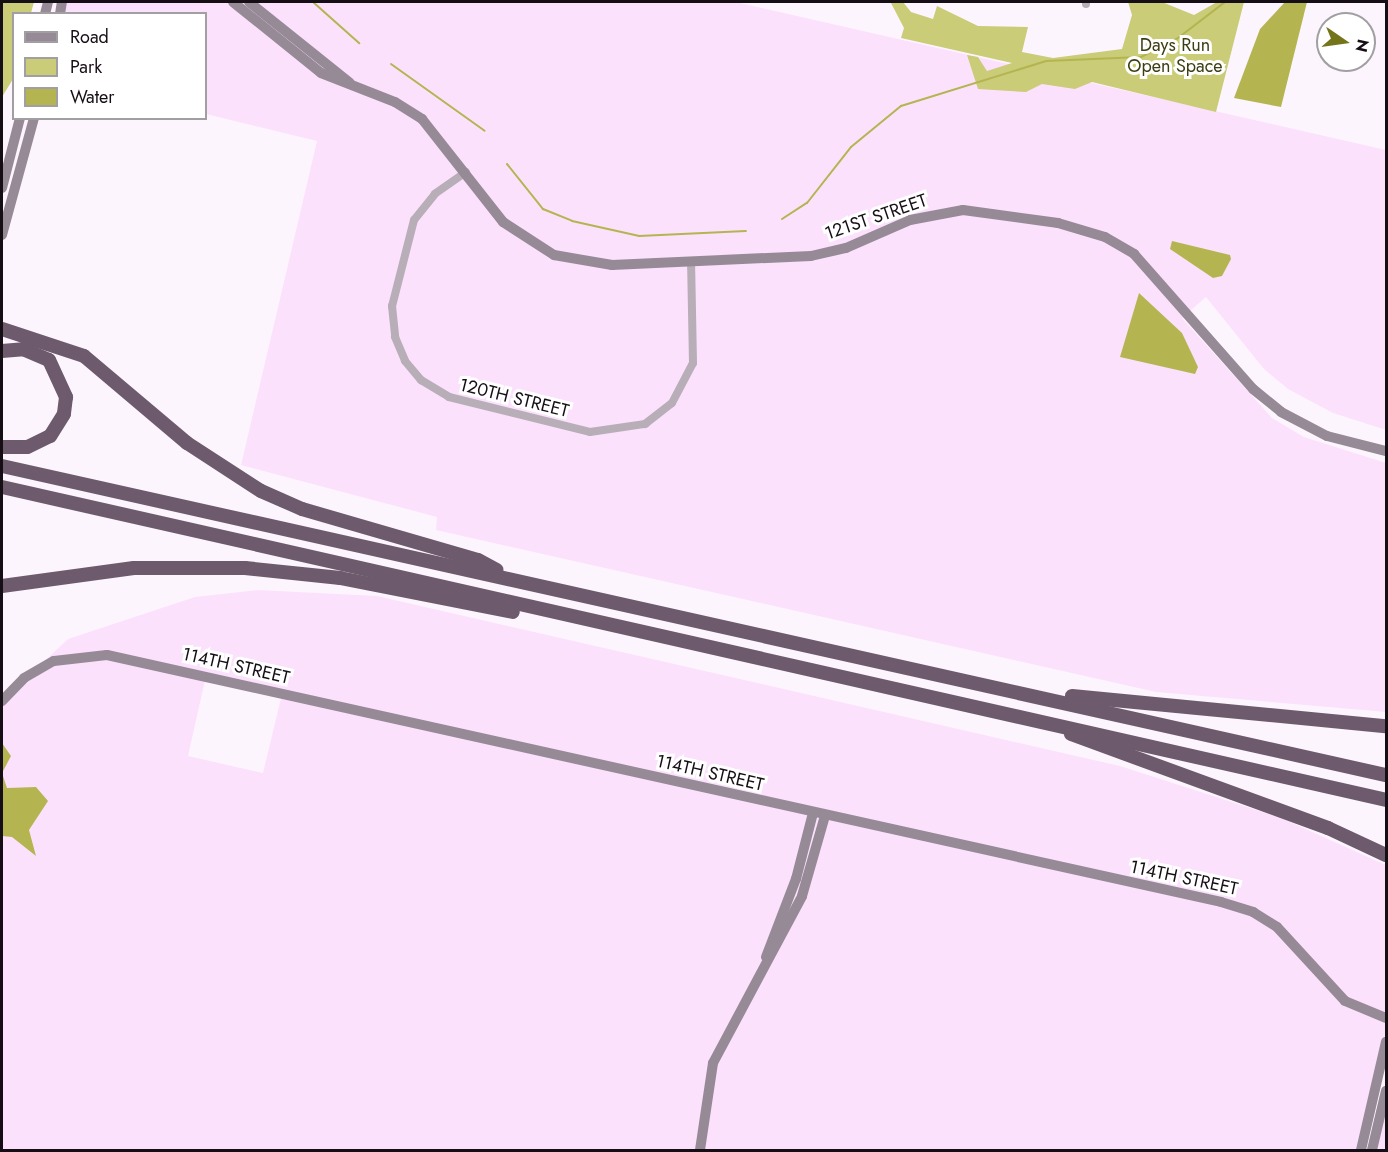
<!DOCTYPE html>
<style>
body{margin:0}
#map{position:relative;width:1388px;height:1152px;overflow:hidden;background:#fdf5fe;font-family:Jost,sans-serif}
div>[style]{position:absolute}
.built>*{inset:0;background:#fce1fd}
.green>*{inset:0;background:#cacc77}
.water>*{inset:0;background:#b4b551}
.stream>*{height:2px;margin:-1px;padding:0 1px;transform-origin:1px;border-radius:1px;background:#b4b551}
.street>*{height:8px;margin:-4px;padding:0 4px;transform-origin:4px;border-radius:4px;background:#b7aeb7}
.secondary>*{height:10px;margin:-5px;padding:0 5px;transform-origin:5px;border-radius:5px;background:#978a97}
.highway>*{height:14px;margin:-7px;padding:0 7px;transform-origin:7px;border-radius:7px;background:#6d5b6d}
span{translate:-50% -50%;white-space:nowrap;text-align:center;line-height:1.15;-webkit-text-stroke:6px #fff;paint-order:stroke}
.park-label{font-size:18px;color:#3e3e14}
.street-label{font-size:18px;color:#150e15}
.frame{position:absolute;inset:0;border:3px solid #150e15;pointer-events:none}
.legend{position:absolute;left:12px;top:12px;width:195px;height:108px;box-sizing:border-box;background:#fff;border:2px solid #a19fa1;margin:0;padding:8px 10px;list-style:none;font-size:18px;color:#150e15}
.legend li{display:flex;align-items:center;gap:12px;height:30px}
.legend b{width:30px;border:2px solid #a19fa1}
.north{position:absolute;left:1316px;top:12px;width:60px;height:60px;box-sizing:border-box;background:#fff;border:2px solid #a19fa1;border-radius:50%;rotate:103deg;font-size:16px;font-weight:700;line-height:24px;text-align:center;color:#150e15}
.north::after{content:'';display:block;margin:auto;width:21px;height:27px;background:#74741a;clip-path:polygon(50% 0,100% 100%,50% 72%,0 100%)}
</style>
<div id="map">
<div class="built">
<div style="clip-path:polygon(62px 2px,736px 2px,1386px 150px,1386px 430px,1333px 413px,1288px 389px,1264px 369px,1206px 297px,1182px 318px,1272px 418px,1304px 437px,1386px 463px,1386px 712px,1156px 692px,436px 530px,437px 517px,241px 465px,317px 141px,206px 114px,206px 14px,60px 14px)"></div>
<div style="clip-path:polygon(evenodd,258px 590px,377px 596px,1120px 766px,1281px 818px,1386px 865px,1386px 1042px,1361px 1150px,2px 1150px,2px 701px,68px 639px,195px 597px,258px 590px,206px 676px,282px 694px,263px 773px,188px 756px,206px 676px)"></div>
<div style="clip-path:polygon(1386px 1091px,1386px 1150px,1372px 1150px)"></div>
</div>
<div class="green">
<div style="clip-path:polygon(2px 2px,34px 2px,31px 13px,14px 14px,13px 79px,2px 97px)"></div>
<div style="clip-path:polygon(903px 2px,911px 12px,933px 19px,937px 6px,978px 26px,1028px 27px,1022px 52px,1053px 58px,1122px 49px,1132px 15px,1128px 2px,1162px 2px,1194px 15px,1217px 2px,1244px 2px,1216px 112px,1092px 82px,1075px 89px,1042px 84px,1026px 92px,978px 89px,967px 55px,978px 57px,987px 71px,1012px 63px,901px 38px,904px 28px,891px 3px)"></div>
</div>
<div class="water">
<div style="clip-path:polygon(1285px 2px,1307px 2px,1281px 107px,1234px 98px,1260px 29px)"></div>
<div style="clip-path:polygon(1172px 241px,1230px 255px,1231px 259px,1222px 276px,1213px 278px,1170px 249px)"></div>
<div style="clip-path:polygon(1139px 293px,1182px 333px,1198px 367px,1195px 374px,1120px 357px)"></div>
<div style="clip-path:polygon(2px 743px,11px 756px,2px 773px,7px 788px,36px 787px,48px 801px,29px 830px,36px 856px,12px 837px,2px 836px)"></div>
</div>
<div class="stream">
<div style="left:313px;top:2px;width:62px;rotate:41.7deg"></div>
<div style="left:391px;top:64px;width:115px;rotate:35.5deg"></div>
<div style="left:507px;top:164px;width:58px;rotate:51.3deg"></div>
<div style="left:543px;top:209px;width:31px;rotate:22deg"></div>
<div style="left:572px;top:221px;width:69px;rotate:12.6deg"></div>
<div style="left:639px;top:236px;width:107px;rotate:-2.7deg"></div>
<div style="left:782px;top:219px;width:30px;rotate:-33deg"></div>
<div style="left:807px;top:203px;width:71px;rotate:-51.8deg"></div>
<div style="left:851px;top:147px;width:65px;rotate:-39.4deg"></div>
<div style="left:901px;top:106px;width:152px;rotate:-17.2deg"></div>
<div style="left:1046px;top:61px;width:95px;rotate:-2.4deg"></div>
<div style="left:1141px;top:57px;width:42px;rotate:-27.2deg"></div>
<div style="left:1178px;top:38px;width:59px;rotate:-37.5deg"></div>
</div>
<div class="street">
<div style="left:1086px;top:2px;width:2px;rotate:90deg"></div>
<div style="left:466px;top:172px;width:38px;rotate:145deg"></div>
<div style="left:435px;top:194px;width:33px;rotate:129deg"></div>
<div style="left:414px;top:220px;width:89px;rotate:104.3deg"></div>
<div style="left:392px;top:306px;width:31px;rotate:84deg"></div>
<div style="left:395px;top:337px;width:26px;rotate:67deg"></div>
<div style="left:405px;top:361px;width:25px;rotate:50deg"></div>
<div style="left:421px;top:380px;width:33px;rotate:31deg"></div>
<div style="left:449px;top:397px;width:145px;rotate:13.9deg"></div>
<div style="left:590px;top:432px;width:56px;rotate:-8.3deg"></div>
<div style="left:645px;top:424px;width:34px;rotate:-38deg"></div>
<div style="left:672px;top:403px;width:45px;rotate:-62.3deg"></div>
<div style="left:693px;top:363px;width:102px;rotate:-91.1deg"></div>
</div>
<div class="secondary">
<div style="left:233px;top:2px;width:113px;rotate:38.9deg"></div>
<div style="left:321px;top:73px;width:79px;rotate:21.4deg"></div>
<div style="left:395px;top:102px;width:32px;rotate:32deg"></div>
<div style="left:422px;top:119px;width:131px;rotate:51.8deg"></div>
<div style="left:503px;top:222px;width:61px;rotate:32.9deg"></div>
<div style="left:554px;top:255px;width:59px;rotate:9.8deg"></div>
<div style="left:612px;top:265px;width:199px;rotate:-2.6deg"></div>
<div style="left:811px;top:256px;width:36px;rotate:-13deg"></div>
<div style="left:846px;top:248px;width:70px;rotate:-23.6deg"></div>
<div style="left:910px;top:220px;width:54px;rotate:-10.7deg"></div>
<div style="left:963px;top:210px;width:96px;rotate:7.8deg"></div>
<div style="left:1058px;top:223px;width:49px;rotate:16.6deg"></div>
<div style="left:1105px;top:237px;width:34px;rotate:30deg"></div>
<div style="left:1134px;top:254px;width:180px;rotate:48.6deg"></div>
<div style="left:1253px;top:389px;width:36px;rotate:39deg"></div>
<div style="left:1281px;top:412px;width:52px;rotate:27.6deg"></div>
<div style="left:1327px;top:436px;width:61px;rotate:14.3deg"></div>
<div style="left:249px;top:2px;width:129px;rotate:38.7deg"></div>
<div style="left:45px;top:14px;width:12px;rotate:-76deg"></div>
<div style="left:60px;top:14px;width:12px;rotate:-81deg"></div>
<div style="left:2px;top:188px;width:72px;rotate:-75.6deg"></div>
<div style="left:2px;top:235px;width:121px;rotate:-74.7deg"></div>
<div style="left:2px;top:701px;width:32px;rotate:-46deg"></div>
<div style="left:24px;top:678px;width:34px;rotate:-30deg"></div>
<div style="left:54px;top:661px;width:53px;rotate:-6.5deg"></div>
<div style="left:107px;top:655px;width:1141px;rotate:12.5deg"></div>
<div style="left:1221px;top:902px;width:34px;rotate:17deg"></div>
<div style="left:1253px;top:912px;width:28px;rotate:32deg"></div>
<div style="left:1277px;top:927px;width:100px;rotate:47.4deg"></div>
<div style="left:1345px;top:1001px;width:44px;rotate:22.5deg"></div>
<div style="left:766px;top:957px;width:84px;rotate:-69deg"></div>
<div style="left:796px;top:879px;width:68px;rotate:-75.6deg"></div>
<div style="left:700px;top:1150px;width:88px;rotate:-81.5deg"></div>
<div style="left:713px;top:1063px;width:189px;rotate:-61.9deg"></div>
<div style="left:802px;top:896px;width:83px;rotate:-74deg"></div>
<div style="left:1361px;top:1150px;width:111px;rotate:-77deg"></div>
<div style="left:1372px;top:1150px;width:61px;rotate:-76.7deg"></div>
</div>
<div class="highway">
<div style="left:2px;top:329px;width:86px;rotate:18.2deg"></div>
<div style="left:84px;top:356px;width:135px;rotate:40.2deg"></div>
<div style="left:187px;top:443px;width:88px;rotate:33deg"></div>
<div style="left:261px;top:491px;width:45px;rotate:23.7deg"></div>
<div style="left:302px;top:509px;width:183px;rotate:16.2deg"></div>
<div style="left:478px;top:560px;width:21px;rotate:28deg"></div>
<div style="left:2px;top:351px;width:21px;rotate:-5deg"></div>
<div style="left:23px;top:349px;width:28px;rotate:23deg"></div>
<div style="left:49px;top:360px;width:41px;rotate:65.3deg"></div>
<div style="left:66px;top:397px;width:17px;rotate:97deg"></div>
<div style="left:64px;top:414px;width:26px;rotate:122deg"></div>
<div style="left:50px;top:436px;width:25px;rotate:154deg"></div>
<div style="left:27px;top:447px;width:25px;rotate:180deg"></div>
<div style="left:2px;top:466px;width:1418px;rotate:12.59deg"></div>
<div style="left:2px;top:487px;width:1419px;rotate:12.74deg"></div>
<div style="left:2px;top:586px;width:133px;rotate:-7.8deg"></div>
<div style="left:134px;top:568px;width:111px"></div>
<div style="left:245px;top:568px;width:96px;rotate:6deg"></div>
<div style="left:340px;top:578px;width:176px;rotate:11.1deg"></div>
<div style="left:1072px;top:696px;width:315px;rotate:5.5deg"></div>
<div style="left:1071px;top:734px;width:274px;rotate:20.1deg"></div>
<div style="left:1328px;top:828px;width:64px;rotate:25deg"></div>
</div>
<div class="park-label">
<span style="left:1175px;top:56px">Days Run<br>Open Space</span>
</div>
<div class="street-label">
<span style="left:876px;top:217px;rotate:-19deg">121ST STREET</span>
<span style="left:514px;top:398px;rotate:14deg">120TH STREET</span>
<span style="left:236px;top:666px;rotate:13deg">114TH STREET</span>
<span style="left:710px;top:773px;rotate:13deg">114TH STREET</span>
<span style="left:1184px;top:878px;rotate:12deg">114TH STREET</span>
</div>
<div class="frame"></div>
<ul class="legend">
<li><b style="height:8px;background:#978a97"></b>Road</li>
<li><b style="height:16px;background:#cacc77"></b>Park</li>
<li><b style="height:16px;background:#b4b551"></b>Water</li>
</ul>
<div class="north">N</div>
</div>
